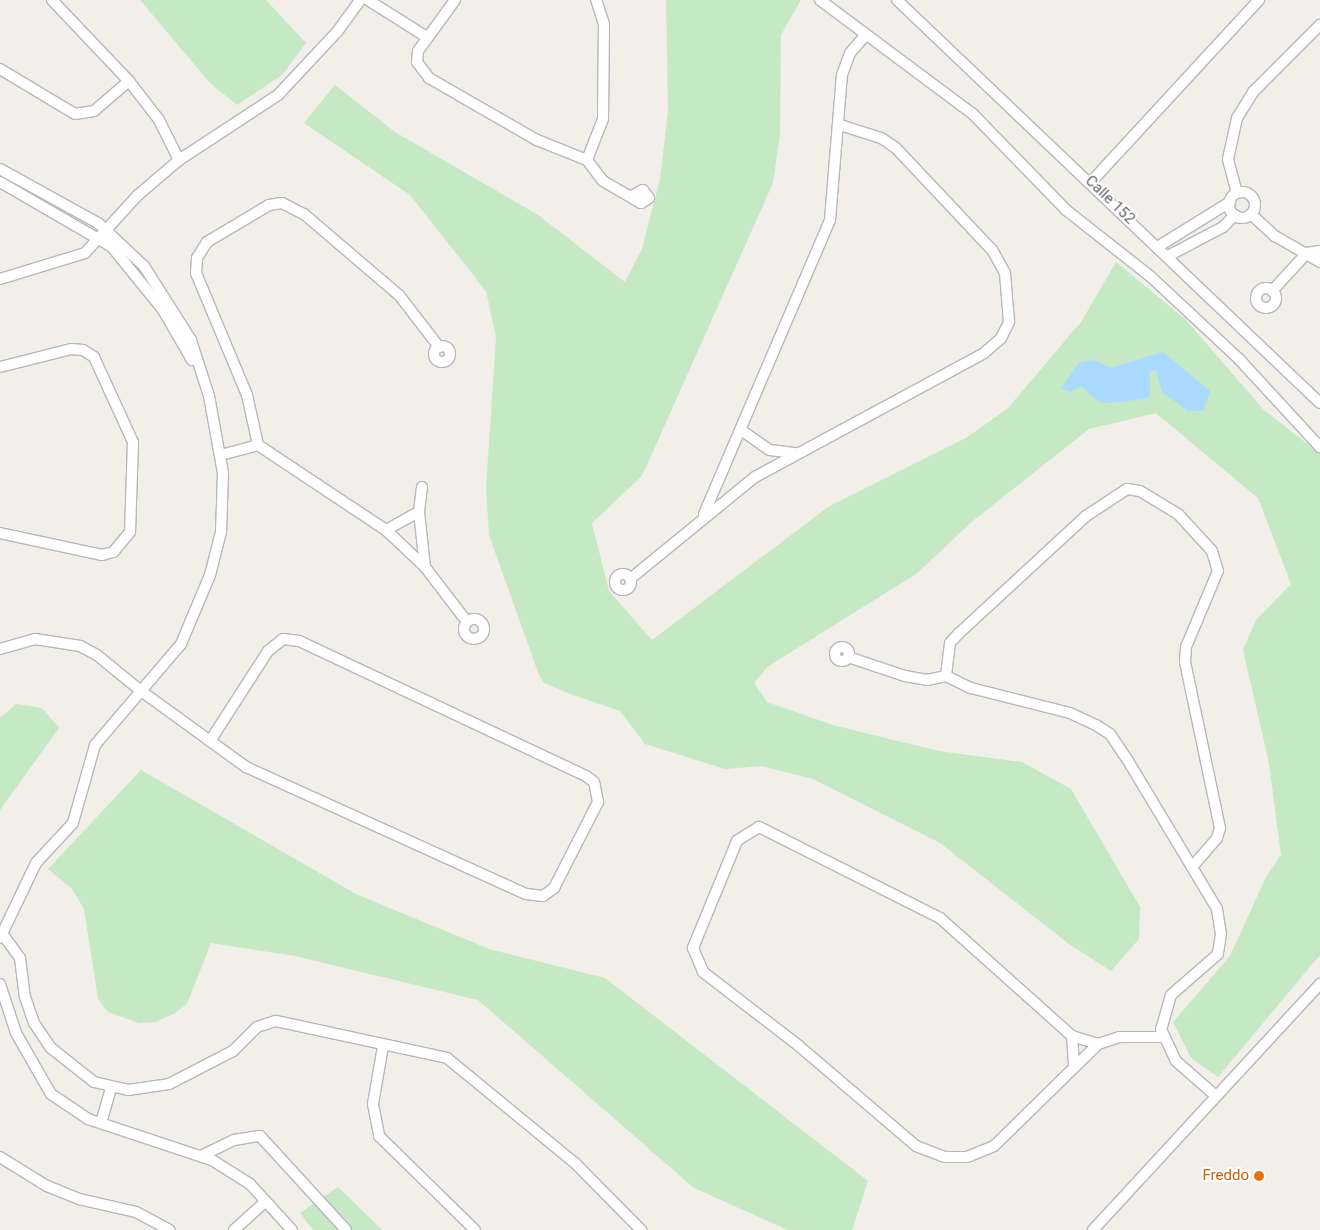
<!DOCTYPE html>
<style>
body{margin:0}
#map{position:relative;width:1320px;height:1230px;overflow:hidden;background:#f1efe8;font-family:Roboto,sans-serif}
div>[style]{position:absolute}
.green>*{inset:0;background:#c5e8c5}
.water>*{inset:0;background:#aadaff}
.roads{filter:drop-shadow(1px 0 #b5b8bc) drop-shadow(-1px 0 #b5b8bc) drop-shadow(0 1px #b5b8bc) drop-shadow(0 -1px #b5b8bc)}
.minor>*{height:10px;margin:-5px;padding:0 5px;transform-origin:5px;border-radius:5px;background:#fff}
.minor>.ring{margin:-5px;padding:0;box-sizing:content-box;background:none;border:10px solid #fff;border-radius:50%}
.dots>*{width:14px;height:14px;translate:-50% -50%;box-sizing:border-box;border:2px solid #fff;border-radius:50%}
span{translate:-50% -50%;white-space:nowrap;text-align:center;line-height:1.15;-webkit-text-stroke:4px #fff;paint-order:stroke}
.street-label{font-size:15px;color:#5f6368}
.food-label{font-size:15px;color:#c56008}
.right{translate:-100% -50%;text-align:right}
</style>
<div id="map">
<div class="green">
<div style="clip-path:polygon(140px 0,266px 0,306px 43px,282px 75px,237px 105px,210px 83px)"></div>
<div style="clip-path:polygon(666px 0,801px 0,781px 35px,780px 134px,773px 183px,642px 476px,592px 523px,609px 591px,652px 640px,828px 507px,966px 438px,1007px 409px,1081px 322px,1116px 262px,1186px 320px,1263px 409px,1320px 454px,1320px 955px,1218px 1077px,1191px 1058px,1173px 1022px,1230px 956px,1266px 877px,1281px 855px,1269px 763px,1243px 650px,1256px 620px,1291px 584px,1258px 498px,1156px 413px,1089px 429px,974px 520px,916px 574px,767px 667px,754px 683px,767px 702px,833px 725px,938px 751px,1022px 762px,1071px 789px,1140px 907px,1139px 939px,1111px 971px,1069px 944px,940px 843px,813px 779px,762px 766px,725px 769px,645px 744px,620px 711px,570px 694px,544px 683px,539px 675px,489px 535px,486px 488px,496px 337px,486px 291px,410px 195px,304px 123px,335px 85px,395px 132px,538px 215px,625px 282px,642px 249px,660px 179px,668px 111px)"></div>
<div style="clip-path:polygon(16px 704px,42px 708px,59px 728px,0 810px,0 718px)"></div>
<div style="clip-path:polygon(141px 770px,356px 894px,489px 949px,605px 978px,868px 1181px,852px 1230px,788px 1230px,694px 1188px,478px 1000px,295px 956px,211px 943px,187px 1004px,175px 1013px,156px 1022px,139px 1023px,108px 1012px,98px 999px,84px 909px,72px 889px,48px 869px)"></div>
<div style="clip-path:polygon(338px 1187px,382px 1230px,313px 1230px,300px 1213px)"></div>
</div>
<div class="water">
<div style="clip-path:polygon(1163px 352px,1210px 391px,1203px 411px,1188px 411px,1162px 392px,1156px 370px,1150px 372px,1150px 395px,1144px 399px,1110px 403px,1099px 402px,1081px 386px,1070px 392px,1061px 388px,1079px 363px,1094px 360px,1110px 368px)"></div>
</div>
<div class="roads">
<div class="minor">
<div style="left:52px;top:0;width:112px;rotate:46.5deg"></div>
<div style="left:129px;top:81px;width:49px;rotate:52.4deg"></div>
<div style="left:159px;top:120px;width:45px;rotate:63.4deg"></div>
<div style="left:368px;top:0;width:67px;rotate:32.3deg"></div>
<div style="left:455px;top:0;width:63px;rotate:126deg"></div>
<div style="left:418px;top:51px;width:11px;rotate:95deg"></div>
<div style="left:417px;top:62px;width:20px;rotate:53deg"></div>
<div style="left:429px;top:78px;width:125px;rotate:29.9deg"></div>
<div style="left:537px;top:140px;width:54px;rotate:21.8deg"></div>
<div style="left:587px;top:160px;width:26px;rotate:53deg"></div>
<div style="left:603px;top:181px;width:44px;rotate:30.1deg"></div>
<div style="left:641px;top:203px;width:9px;rotate:-32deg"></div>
<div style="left:649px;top:198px;width:10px;rotate:-127deg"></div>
<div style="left:643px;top:190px;width:13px;rotate:153deg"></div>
<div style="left:820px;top:0;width:191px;rotate:36.7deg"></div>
<div style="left:973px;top:114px;width:134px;rotate:45.9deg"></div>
<div style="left:1066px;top:210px;width:107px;rotate:38.2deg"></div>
<div style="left:1150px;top:276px;width:122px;rotate:43deg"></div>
<div style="left:1239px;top:359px;width:120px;rotate:47.4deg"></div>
<div style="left:897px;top:0;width:584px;rotate:43.61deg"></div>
<div style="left:0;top:69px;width:87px;rotate:31deg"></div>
<div style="left:75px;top:114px;width:19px;rotate:-9deg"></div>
<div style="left:94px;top:111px;width:46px;rotate:-40.6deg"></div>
<div style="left:587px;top:160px;width:44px;rotate:-68.7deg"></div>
<div style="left:603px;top:119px;width:95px;rotate:-89.4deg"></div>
<div style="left:604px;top:24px;width:25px;rotate:-108deg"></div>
<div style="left:0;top:169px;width:112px;rotate:28.9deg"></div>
<div style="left:98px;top:223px;width:63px;rotate:43.1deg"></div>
<div style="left:144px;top:266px;width:88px;rotate:57.6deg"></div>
<div style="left:191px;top:340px;width:59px;rotate:72.2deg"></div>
<div style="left:209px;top:396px;width:78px;rotate:79.7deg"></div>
<div style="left:223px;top:473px;width:59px;rotate:91.9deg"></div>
<div style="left:221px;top:532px;width:44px;rotate:104.3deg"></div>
<div style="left:210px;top:575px;width:75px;rotate:112.8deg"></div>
<div style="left:181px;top:644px;width:133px;rotate:130.4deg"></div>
<div style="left:95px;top:745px;width:81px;rotate:105.8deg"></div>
<div style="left:73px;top:823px;width:54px;rotate:132.8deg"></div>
<div style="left:36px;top:863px;width:83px;rotate:115.6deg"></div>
<div style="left:0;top:182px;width:129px;rotate:30.1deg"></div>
<div style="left:112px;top:247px;width:81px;rotate:51deg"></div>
<div style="left:163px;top:310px;width:58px;rotate:59.9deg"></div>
<div style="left:1091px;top:182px;width:248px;rotate:-47.3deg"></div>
<div class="ring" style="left:1229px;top:192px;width:16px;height:16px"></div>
<div style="left:1237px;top:193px;width:35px;rotate:-105deg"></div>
<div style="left:1228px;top:159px;width:42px;rotate:-77.6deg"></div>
<div style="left:1237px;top:118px;width:31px;rotate:-58deg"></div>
<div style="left:1253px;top:92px;width:95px;rotate:-45deg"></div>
<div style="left:1251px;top:214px;width:33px;rotate:43deg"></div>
<div style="left:1275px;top:236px;width:52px;rotate:30deg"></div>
<div style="left:1159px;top:246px;width:84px;rotate:-31.8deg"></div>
<div style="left:1168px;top:256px;width:62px;rotate:-27.8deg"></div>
<div style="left:1223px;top:227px;width:17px;rotate:-45deg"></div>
<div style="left:0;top:279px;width:89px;rotate:-17deg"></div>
<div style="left:85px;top:253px;width:79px;rotate:-47.6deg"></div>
<div style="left:138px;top:195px;width:54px;rotate:-40.5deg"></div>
<div style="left:179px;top:160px;width:118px;rotate:-33.3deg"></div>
<div style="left:278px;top:95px;width:86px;rotate:-46.9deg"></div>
<div style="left:337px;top:32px;width:39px;rotate:-54deg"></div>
<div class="ring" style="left:1256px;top:288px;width:10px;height:10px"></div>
<div style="left:1272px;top:291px;width:52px;rotate:-47.4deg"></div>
<div style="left:1307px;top:253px;width:13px;rotate:-9deg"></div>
<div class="ring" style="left:434px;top:346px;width:6px;height:6px"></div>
<div style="left:0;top:367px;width:73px;rotate:-14.2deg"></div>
<div style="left:71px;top:349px;width:12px;rotate:5deg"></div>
<div style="left:83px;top:350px;width:13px;rotate:32deg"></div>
<div style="left:94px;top:357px;width:94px;rotate:65.4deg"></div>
<div style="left:133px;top:442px;width:90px;rotate:91.9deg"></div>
<div style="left:130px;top:532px;width:26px;rotate:130deg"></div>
<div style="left:113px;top:552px;width:11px;rotate:165deg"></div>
<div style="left:102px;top:555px;width:104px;rotate:-167.8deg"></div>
<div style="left:741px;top:430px;width:35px;rotate:35deg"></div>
<div style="left:770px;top:450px;width:26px;rotate:7deg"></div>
<div style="left:258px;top:445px;width:154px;rotate:33.6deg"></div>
<div style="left:386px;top:530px;width:54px;rotate:43.5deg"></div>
<div style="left:425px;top:567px;width:69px;rotate:52.6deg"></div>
<div style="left:221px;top:455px;width:38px;rotate:-15deg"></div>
<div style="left:258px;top:445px;width:51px;rotate:-102.4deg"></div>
<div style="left:247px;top:395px;width:132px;rotate:-112.7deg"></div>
<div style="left:196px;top:273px;width:15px;rotate:-86deg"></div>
<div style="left:197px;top:258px;width:19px;rotate:-58deg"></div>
<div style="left:207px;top:242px;width:72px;rotate:-30.8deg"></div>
<div style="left:269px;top:205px;width:13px;rotate:-9deg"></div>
<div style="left:282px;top:203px;width:25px;rotate:27deg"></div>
<div style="left:304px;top:214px;width:125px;rotate:40.5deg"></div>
<div style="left:399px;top:295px;width:66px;rotate:52.4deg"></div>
<div style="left:422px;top:487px;width:25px;rotate:97deg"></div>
<div style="left:419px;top:512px;width:55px;rotate:83.8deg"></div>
<div style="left:704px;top:514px;width:320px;rotate:-66.8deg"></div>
<div style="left:830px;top:220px;width:145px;rotate:-85.3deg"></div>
<div style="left:842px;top:75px;width:23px;rotate:-70deg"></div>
<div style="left:850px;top:53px;width:21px;rotate:-49deg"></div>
<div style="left:386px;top:530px;width:38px;rotate:-29deg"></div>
<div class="ring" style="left:615px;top:574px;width:6px;height:6px"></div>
<div style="left:630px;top:579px;width:161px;rotate:-39.2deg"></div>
<div style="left:755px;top:477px;width:260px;rotate:-28.4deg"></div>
<div style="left:984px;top:353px;width:23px;rotate:-41deg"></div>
<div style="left:1001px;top:338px;width:18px;rotate:-63deg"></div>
<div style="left:1009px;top:322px;width:49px;rotate:-94.7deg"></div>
<div style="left:1005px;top:273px;width:26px;rotate:-119deg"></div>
<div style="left:992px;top:250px;width:140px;rotate:-133.3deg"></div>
<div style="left:896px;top:148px;width:18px;rotate:-146deg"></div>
<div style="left:881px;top:138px;width:43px;rotate:-162.4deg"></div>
<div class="ring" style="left:464px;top:619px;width:10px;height:10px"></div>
<div class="ring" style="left:835px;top:647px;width:4px;height:4px"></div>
<div style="left:0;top:649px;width:36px;rotate:-16deg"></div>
<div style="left:35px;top:639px;width:46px;rotate:8.8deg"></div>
<div style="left:80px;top:646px;width:19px;rotate:28deg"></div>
<div style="left:97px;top:655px;width:57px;rotate:39.3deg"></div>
<div style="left:141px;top:691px;width:130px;rotate:35.9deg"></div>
<div style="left:246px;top:767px;width:307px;rotate:24.4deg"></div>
<div style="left:526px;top:894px;width:17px;rotate:7deg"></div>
<div style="left:543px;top:896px;width:14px;rotate:-36deg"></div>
<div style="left:554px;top:888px;width:97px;rotate:-62.9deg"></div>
<div style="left:598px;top:802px;width:20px;rotate:-101deg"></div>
<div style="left:594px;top:782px;width:10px;rotate:-143deg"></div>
<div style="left:586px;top:776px;width:317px;rotate:-154.8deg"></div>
<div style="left:299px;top:641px;width:16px;rotate:-173deg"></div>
<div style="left:283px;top:639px;width:19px;rotate:141deg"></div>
<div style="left:268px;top:651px;width:107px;rotate:122.8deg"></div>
<div style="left:848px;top:657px;width:60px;rotate:18.4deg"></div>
<div style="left:905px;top:676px;width:22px;rotate:10deg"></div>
<div style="left:927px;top:680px;width:19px;rotate:-12deg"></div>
<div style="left:1192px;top:867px;width:38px;rotate:-49deg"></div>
<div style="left:1217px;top:838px;width:10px;rotate:-73deg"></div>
<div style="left:1220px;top:828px;width:170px;rotate:-101.9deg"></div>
<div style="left:1185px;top:662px;width:15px;rotate:-86deg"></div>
<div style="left:1186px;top:647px;width:82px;rotate:-67.2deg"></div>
<div style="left:1218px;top:571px;width:21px;rotate:-107deg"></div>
<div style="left:1212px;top:551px;width:50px;rotate:-132.6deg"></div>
<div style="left:1178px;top:514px;width:44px;rotate:-148.8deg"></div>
<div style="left:1140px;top:491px;width:13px;rotate:-171deg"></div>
<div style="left:1127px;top:489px;width:49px;rotate:146.6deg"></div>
<div style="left:1086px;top:516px;width:173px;rotate:137.3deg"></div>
<div style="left:959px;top:633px;width:13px;rotate:132deg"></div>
<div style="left:950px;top:643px;width:33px;rotate:97deg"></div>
<div style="left:946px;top:676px;width:28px;rotate:26deg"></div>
<div style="left:971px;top:688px;width:102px;rotate:14.2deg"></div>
<div style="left:1070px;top:713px;width:29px;rotate:25deg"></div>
<div style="left:1096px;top:725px;width:17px;rotate:33deg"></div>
<div style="left:1110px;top:734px;width:30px;rotate:56deg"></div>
<div style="left:1127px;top:759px;width:175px;rotate:59deg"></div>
<div style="left:1217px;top:909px;width:25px;rotate:81deg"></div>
<div style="left:1221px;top:934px;width:20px;rotate:99deg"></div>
<div style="left:1218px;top:954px;width:62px;rotate:138.9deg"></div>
<div style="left:1171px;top:995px;width:35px;rotate:106deg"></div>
<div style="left:1161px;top:1029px;width:35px;rotate:65deg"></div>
<div style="left:1176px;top:1061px;width:53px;rotate:41.2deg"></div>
<div style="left:1px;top:932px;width:32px;rotate:54deg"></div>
<div style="left:20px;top:958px;width:39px;rotate:83deg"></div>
<div style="left:25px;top:997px;width:28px;rotate:71deg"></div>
<div style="left:34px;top:1023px;width:30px;rotate:56deg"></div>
<div style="left:51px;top:1048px;width:55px;rotate:38.3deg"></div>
<div style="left:94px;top:1082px;width:35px;rotate:13deg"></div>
<div style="left:128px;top:1090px;width:41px;rotate:-8.3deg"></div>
<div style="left:169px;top:1084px;width:72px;rotate:-27.3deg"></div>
<div style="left:233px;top:1051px;width:34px;rotate:-45deg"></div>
<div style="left:257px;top:1027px;width:20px;rotate:-18deg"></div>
<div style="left:276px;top:1021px;width:175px;rotate:12.2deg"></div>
<div style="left:447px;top:1058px;width:167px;rotate:39.4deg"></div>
<div style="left:576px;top:1164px;width:93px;rotate:45.4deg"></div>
<div style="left:0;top:984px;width:52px;rotate:71.9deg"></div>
<div style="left:16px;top:1033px;width:70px;rotate:60.2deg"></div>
<div style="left:51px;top:1094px;width:45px;rotate:34deg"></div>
<div style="left:88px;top:1119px;width:131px;rotate:18.3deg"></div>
<div style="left:212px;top:1160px;width:45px;rotate:32.3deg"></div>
<div style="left:250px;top:1184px;width:62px;rotate:47.6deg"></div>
<div style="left:1072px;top:1036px;width:31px;rotate:86deg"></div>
<div style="left:1098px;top:1044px;width:27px;rotate:-163deg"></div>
<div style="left:1072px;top:1036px;width:177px;rotate:-138.2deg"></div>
<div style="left:940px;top:918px;width:203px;rotate:-153.3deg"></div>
<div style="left:759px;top:827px;width:26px;rotate:148deg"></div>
<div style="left:737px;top:841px;width:116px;rotate:112.4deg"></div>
<div style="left:693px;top:948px;width:26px;rotate:67deg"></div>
<div style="left:703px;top:972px;width:121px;rotate:37.6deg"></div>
<div style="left:799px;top:1046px;width:154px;rotate:40.5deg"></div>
<div style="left:916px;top:1146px;width:31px;rotate:21deg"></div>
<div style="left:945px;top:1157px;width:22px"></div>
<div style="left:967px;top:1157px;width:29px;rotate:-22deg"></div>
<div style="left:994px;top:1146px;width:146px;rotate:-44.4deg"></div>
<div style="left:1098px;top:1044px;width:22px;rotate:-18deg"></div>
<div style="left:1119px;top:1037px;width:43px"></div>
<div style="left:383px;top:1046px;width:59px;rotate:99.8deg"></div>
<div style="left:373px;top:1104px;width:33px;rotate:79deg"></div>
<div style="left:379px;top:1136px;width:134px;rotate:44.4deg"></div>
<div style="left:101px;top:1123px;width:35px;rotate:-74deg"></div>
<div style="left:201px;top:1156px;width:37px;rotate:-26deg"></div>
<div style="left:234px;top:1140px;width:26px;rotate:-9deg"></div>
<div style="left:260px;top:1136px;width:127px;rotate:47.5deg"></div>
<div style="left:0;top:1157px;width:55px;rotate:31.7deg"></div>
<div style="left:47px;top:1186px;width:35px;rotate:22deg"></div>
<div style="left:79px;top:1199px;width:58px;rotate:12.8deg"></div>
<div style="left:136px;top:1212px;width:38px;rotate:28deg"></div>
<div style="left:234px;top:1230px;width:43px;rotate:-42.2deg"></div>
<div style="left:1093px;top:1230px;width:335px;rotate:-47.3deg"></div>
</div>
</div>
<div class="dots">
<div style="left:1259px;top:1176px;background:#e8710a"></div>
</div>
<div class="street-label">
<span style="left:1110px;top:200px;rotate:44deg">Calle 152</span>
</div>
<div class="food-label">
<span class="right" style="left:1249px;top:1176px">Freddo</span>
</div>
</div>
